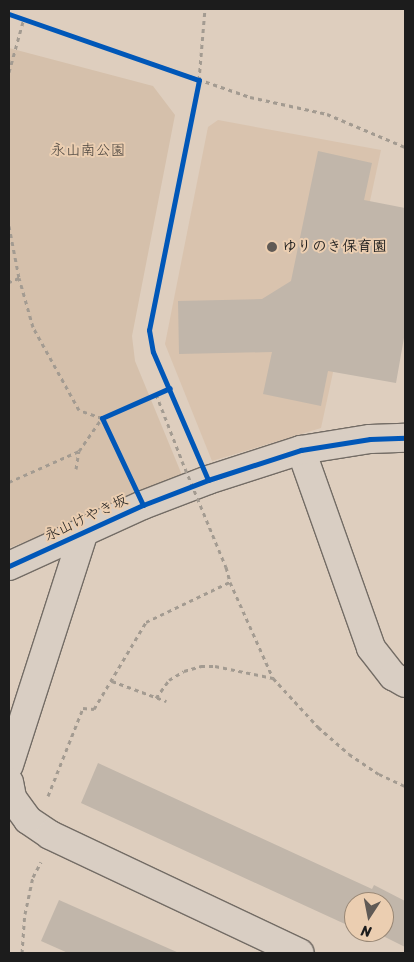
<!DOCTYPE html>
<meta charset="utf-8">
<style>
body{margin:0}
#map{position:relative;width:414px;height:962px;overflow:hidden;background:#decebe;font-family:Sriracha,"Klee One",sans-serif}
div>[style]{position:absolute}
.built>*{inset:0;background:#d9c3ae}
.green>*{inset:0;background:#d5c0ab}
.building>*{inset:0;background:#c1b6aa}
.path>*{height:3px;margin-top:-1.5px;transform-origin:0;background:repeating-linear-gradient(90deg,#a39b91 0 4px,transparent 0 8px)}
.roads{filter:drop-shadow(1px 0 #736c65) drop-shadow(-1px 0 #736c65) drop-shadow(0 1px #736c65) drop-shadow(0 -1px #736c65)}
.minor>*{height:28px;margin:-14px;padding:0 14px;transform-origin:14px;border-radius:14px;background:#d9cec3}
.path-bridge>*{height:3px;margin-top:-1.5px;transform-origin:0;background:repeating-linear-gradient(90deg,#a39b91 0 4px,transparent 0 8px)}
.cycleway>*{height:5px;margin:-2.5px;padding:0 2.5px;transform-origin:2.5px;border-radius:2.5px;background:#0057b8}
.dots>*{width:14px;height:14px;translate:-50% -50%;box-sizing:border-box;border:2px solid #ebceb1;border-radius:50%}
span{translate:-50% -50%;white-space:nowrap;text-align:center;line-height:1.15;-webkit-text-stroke:4px #ebceb1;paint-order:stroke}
.park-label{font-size:15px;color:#48423c}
.poi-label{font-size:15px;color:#1c1c1c;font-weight:700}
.left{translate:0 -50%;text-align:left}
.street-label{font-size:15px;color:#1c1c1c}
.frame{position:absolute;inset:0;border:10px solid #1c1c1c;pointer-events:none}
.north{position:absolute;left:344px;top:892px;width:50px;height:50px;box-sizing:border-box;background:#ebceb1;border:1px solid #988775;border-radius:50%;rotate:191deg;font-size:14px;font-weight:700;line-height:20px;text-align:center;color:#1c1c1c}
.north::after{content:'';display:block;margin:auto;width:18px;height:22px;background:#605a55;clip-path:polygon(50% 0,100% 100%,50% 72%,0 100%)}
</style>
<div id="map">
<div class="built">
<div style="clip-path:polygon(218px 120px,381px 150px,321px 428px,212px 461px,165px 344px,208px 127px)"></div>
</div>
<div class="green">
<div style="clip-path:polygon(9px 48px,153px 86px,175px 115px,132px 336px,135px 361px,184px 480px,9px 548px)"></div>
</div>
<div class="building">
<div style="clip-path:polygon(318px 151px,372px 163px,364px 200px,405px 208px,405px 332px,396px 383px,328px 371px,321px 406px,263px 394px,272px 352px,179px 354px,178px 301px,262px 299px,291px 281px)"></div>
<div style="clip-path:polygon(98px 763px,372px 889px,374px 885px,405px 901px,405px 947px,375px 932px,384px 932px,384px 902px,354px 902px,354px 921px,347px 918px,345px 924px,81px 803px)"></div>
<div style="clip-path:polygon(59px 900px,179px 953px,68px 953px,41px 941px)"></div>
</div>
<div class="path">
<div style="left:9px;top:14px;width:255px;rotate:19deg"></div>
<div style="left:250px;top:97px;width:79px;rotate:12.4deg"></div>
<div style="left:327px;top:114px;width:85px;rotate:22.9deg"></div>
<div style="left:9px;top:72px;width:56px;rotate:-74.5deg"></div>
<div style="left:9px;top:226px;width:53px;rotate:79.1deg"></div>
<div style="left:19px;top:278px;width:11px;rotate:158deg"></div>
<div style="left:156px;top:394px;width:69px;rotate:68.7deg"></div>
<div style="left:197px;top:454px;width:111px;rotate:-113.3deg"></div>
<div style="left:153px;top:352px;width:22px;rotate:-100deg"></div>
<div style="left:149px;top:330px;width:255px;rotate:-78.7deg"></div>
<div style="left:199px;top:80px;width:71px;rotate:-85.2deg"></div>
<div style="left:76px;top:469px;width:18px;rotate:-81deg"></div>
<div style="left:131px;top:479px;width:68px;rotate:-115.4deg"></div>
<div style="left:102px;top:418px;width:74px;rotate:-23.8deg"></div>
<div style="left:9px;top:482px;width:77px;rotate:-23.9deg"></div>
<div style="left:79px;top:451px;width:40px;rotate:-55.1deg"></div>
<div style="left:102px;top:418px;width:24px;rotate:-161deg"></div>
<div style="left:79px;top:410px;width:95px;rotate:-119deg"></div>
<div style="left:33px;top:327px;width:51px;rotate:-105.9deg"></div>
<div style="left:226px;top:567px;width:16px;rotate:75deg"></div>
<div style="left:230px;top:582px;width:105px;rotate:65.9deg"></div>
<div style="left:273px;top:678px;width:67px;rotate:47.4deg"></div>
<div style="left:318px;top:727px;width:41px;rotate:41.1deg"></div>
<div style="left:349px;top:754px;width:36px;rotate:34deg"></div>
<div style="left:379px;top:774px;width:29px;rotate:25deg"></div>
<div style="left:112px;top:681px;width:58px;rotate:20.3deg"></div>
<div style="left:156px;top:698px;width:22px;rotate:-54deg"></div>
<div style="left:169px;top:680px;width:17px;rotate:-31deg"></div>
<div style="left:184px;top:671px;width:18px;rotate:-16deg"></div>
<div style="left:201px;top:666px;width:14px"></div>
<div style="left:215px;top:666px;width:59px;rotate:11.7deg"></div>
<div style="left:48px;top:796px;width:95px;rotate:-68.3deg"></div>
<div style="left:83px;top:708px;width:11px;rotate:5deg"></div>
<div style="left:94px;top:709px;width:101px;rotate:-59.1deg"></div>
<div style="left:146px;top:622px;width:93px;rotate:-25.5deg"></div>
<div style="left:22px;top:953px;width:39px;rotate:-86deg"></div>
<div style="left:25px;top:914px;width:38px;rotate:-78deg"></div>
<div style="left:33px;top:877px;width:17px;rotate:-62deg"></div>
</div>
<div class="roads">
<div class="minor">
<div style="left:301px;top:450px;width:210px;rotate:70.5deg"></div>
<div style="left:371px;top:648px;width:36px;rotate:52deg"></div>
<div style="left:393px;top:676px;width:14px;rotate:30deg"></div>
<div style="left:9px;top:566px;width:147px;rotate:-24.5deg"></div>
<div style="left:143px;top:505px;width:70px;rotate:-21deg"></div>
<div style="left:208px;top:480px;width:98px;rotate:-17.9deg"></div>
<div style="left:301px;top:450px;width:70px;rotate:-9.1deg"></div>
<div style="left:370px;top:439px;width:35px;rotate:-2deg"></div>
<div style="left:9px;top:765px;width:243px;rotate:-72.2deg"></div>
<div style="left:9px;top:782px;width:16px;rotate:79deg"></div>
<div style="left:12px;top:798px;width:27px;rotate:54deg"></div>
<div style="left:28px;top:820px;width:27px;rotate:34deg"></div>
<div style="left:50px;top:835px;width:276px;rotate:25.3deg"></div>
</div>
</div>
<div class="path-bridge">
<div style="left:182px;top:461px;width:115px;rotate:67.5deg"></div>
</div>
<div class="cycleway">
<div style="left:9px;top:14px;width:201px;rotate:19.2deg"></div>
<div style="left:199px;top:80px;width:255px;rotate:101.3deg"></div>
<div style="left:149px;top:330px;width:22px;rotate:80deg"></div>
<div style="left:153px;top:352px;width:139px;rotate:66.7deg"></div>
<div style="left:143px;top:505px;width:96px;rotate:-115.2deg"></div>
<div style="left:102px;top:418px;width:74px;rotate:-23.8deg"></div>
<div style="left:9px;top:566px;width:147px;rotate:-24.5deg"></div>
<div style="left:143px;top:505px;width:70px;rotate:-21deg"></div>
<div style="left:208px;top:480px;width:98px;rotate:-17.9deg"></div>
<div style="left:301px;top:450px;width:70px;rotate:-9.1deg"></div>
<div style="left:370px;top:439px;width:35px;rotate:-2deg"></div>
</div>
<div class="dots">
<div style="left:272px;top:247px;background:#605a55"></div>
</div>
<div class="park-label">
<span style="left:88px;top:151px">永山南公園</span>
</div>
<div class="poi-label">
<span class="left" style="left:282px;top:247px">ゆりのき保育園</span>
</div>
<div class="street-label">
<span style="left:86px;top:518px;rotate:-25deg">永山けやき坂</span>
</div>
<div class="frame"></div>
<div class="north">N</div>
</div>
